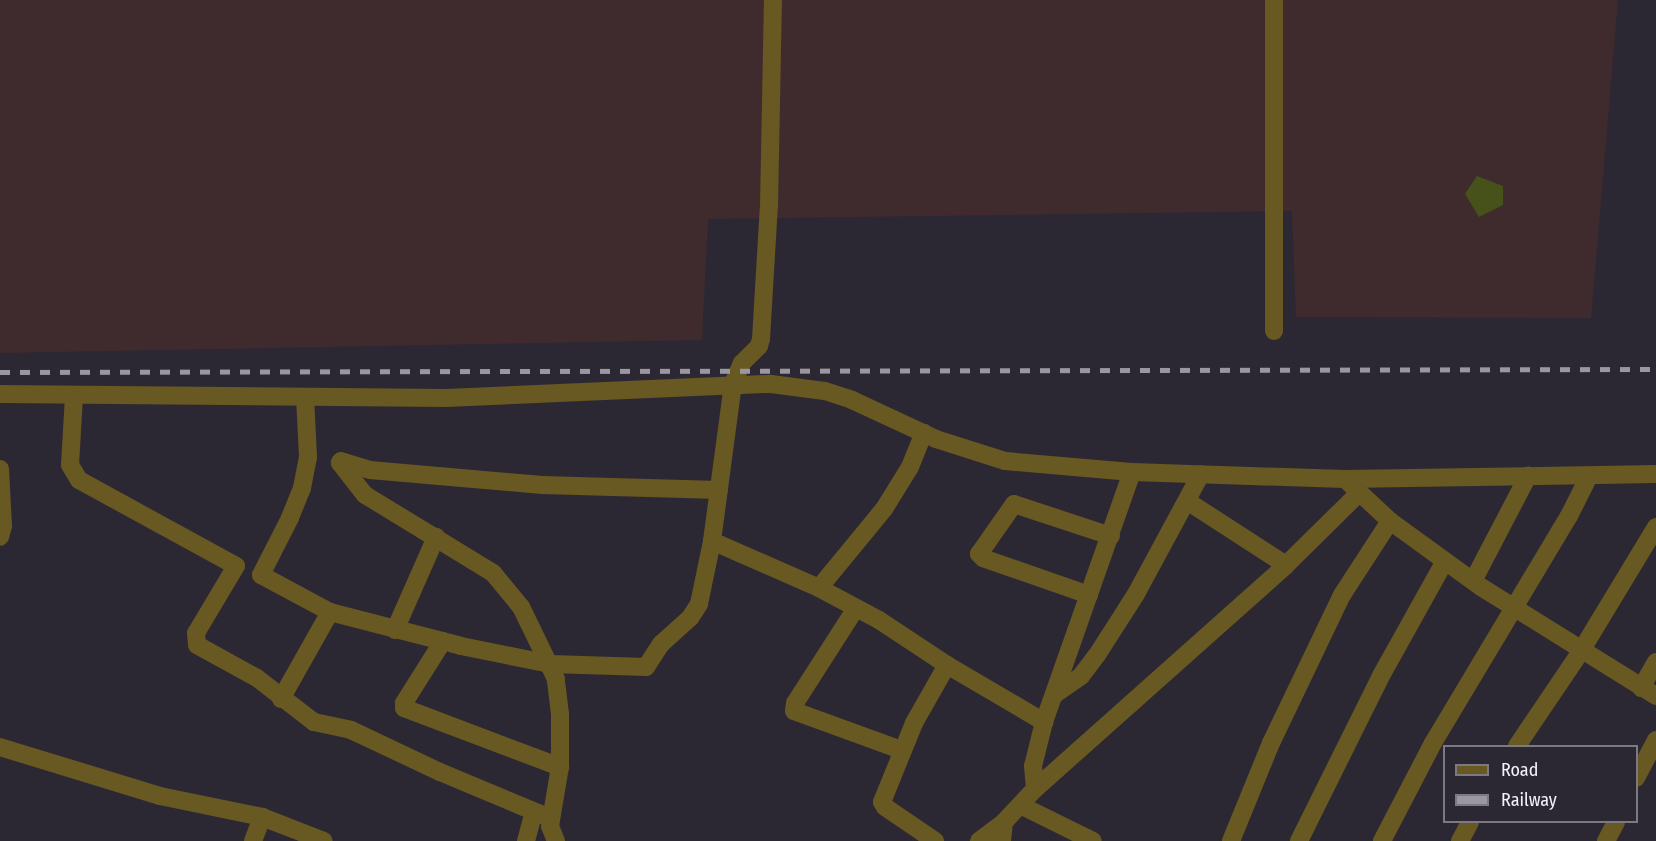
<!DOCTYPE html>
<style>
body{margin:0}
#map{position:relative;width:1656px;height:841px;overflow:hidden;background:#2c2833;font-family:"Fira Sans Condensed",sans-serif}
div>[style]{position:absolute}
.industrial>*{inset:0;background:#3f2b2d}
.green>*{inset:0;background:#46521a}
.minor>*{height:18px;margin:-9px;padding:0 9px;transform-origin:9px;border-radius:9px;background:#685822}
.rail>*{height:4.5px;margin-top:-2.25px;transform-origin:0;background:repeating-linear-gradient(90deg,#9a97a0 0 10px,transparent 0 20px)}
span{translate:-50% -50%;white-space:nowrap;text-align:center;line-height:1.15;-webkit-text-stroke:6px #2c2833;paint-order:stroke}
.legend{position:absolute;left:1443px;top:745px;width:195px;height:78px;box-sizing:border-box;background:#2c2833;border:2px solid #7c7982;margin:0;padding:8px 10px;list-style:none;font-size:18px;color:#f4f2f9}
.legend li{display:flex;align-items:center;gap:12px;height:30px}
.legend b{width:30px;border:2px solid #7c7982}
</style>
<div id="map">
<div class="industrial">
<div style="clip-path:polygon(0 0,1618px 0,1591px 318px,1296px 317px,1292px 211px,708px 219px,702px 340px,0 353px)"></div>
</div>
<div class="green">
<div style="clip-path:polygon(1477px 176px,1503px 186px,1503px 205px,1479px 217px,1465px 194px)"></div>
</div>
<div class="minor">
<div style="left:1274px;top:0;width:331px;rotate:90deg"></div>
<div style="left:0;top:394px;width:446px;rotate:0.5deg"></div>
<div style="left:446px;top:398px;width:325px;rotate:-2.5deg"></div>
<div style="left:771px;top:384px;width:54px;rotate:7.4deg"></div>
<div style="left:825px;top:391px;width:28px;rotate:18deg"></div>
<div style="left:852px;top:400px;width:93px;rotate:24.9deg"></div>
<div style="left:936px;top:439px;width:72px;rotate:17.7deg"></div>
<div style="left:1005px;top:461px;width:127px;rotate:5deg"></div>
<div style="left:1132px;top:472px;width:265px;rotate:109.4deg"></div>
<div style="left:1044px;top:722px;width:45px;rotate:104deg"></div>
<div style="left:1033px;top:766px;width:23px;rotate:85deg"></div>
<div style="left:74px;top:396px;width:69px;rotate:93.3deg"></div>
<div style="left:70px;top:465px;width:17px;rotate:59deg"></div>
<div style="left:79px;top:480px;width:179px;rotate:28.7deg"></div>
<div style="left:236px;top:566px;width:78px;rotate:120.8deg"></div>
<div style="left:196px;top:633px;width:12px;rotate:85deg"></div>
<div style="left:197px;top:645px;width:68px;rotate:28.8deg"></div>
<div style="left:257px;top:678px;width:72px;rotate:37.7deg"></div>
<div style="left:314px;top:722px;width:38px;rotate:12deg"></div>
<div style="left:351px;top:730px;width:98px;rotate:25.3deg"></div>
<div style="left:440px;top:772px;width:119px;rotate:22.7deg"></div>
<div style="left:305px;top:397px;width:60px;rotate:87.1deg"></div>
<div style="left:308px;top:457px;width:32px;rotate:101deg"></div>
<div style="left:302px;top:488px;width:32px;rotate:112deg"></div>
<div style="left:290px;top:518px;width:64px;rotate:117deg"></div>
<div style="left:261px;top:575px;width:78px;rotate:28.2deg"></div>
<div style="left:330px;top:612px;width:135px;rotate:14.5deg"></div>
<div style="left:461px;top:646px;width:91px;rotate:11.4deg"></div>
<div style="left:550px;top:664px;width:96px;rotate:1.8deg"></div>
<div style="left:646px;top:667px;width:27px;rotate:-57deg"></div>
<div style="left:661px;top:644px;width:39px;rotate:-42deg"></div>
<div style="left:690px;top:618px;width:17px;rotate:-57deg"></div>
<div style="left:699px;top:604px;width:64px;rotate:-78.3deg"></div>
<div style="left:712px;top:541px;width:158px;rotate:-82.4deg"></div>
<div style="left:733px;top:384px;width:23px;rotate:-67deg"></div>
<div style="left:742px;top:363px;width:24px;rotate:-45deg"></div>
<div style="left:759px;top:346px;width:7px;rotate:-74deg"></div>
<div style="left:761px;top:339px;width:133px;rotate:-86.6deg"></div>
<div style="left:769px;top:206px;width:206px;rotate:-88.9deg"></div>
<div style="left:0;top:469px;width:57px;rotate:87deg"></div>
<div style="left:3px;top:526px;width:11px;rotate:105deg"></div>
<div style="left:1132px;top:472px;width:213px;rotate:1.9deg"></div>
<div style="left:1345px;top:479px;width:62px;rotate:43deg"></div>
<div style="left:1390px;top:521px;width:112px;rotate:36deg"></div>
<div style="left:1481px;top:587px;width:206px;rotate:31.9deg"></div>
<div style="left:1345px;top:479px;width:311px;rotate:-0.9deg"></div>
<div style="left:1187px;top:501px;width:118px;rotate:32.9deg"></div>
<div style="left:712px;top:541px;width:117px;rotate:23.7deg"></div>
<div style="left:819px;top:588px;width:68px;rotate:28.1deg"></div>
<div style="left:879px;top:620px;width:82px;rotate:33.5deg"></div>
<div style="left:947px;top:665px;width:113px;rotate:30.4deg"></div>
<div style="left:1473px;top:581px;width:119px;rotate:-62.4deg"></div>
<div style="left:819px;top:588px;width:102px;rotate:-50.6deg"></div>
<div style="left:884px;top:509px;width:49px;rotate:-58.2deg"></div>
<div style="left:910px;top:467px;width:37px;rotate:-68deg"></div>
<div style="left:1089px;top:595px;width:112px;rotate:-160.8deg"></div>
<div style="left:983px;top:558px;width:6px;rotate:-135deg"></div>
<div style="left:979px;top:554px;width:61px;rotate:-55deg"></div>
<div style="left:1014px;top:504px;width:102px;rotate:18.3deg"></div>
<div style="left:856px;top:608px;width:113px;rotate:122.7deg"></div>
<div style="left:795px;top:703px;width:8px;rotate:97deg"></div>
<div style="left:794px;top:711px;width:114px;rotate:20deg"></div>
<div style="left:395px;top:630px;width:102px;rotate:-66.2deg"></div>
<div style="left:443px;top:641px;width:73px;rotate:122.2deg"></div>
<div style="left:404px;top:703px;width:5px;rotate:90deg"></div>
<div style="left:404px;top:708px;width:167px;rotate:20.7deg"></div>
<div style="left:1641px;top:688px;width:30px;rotate:-60deg"></div>
<div style="left:1054px;top:695px;width:33px;rotate:-35deg"></div>
<div style="left:1081px;top:676px;width:26px;rotate:-53deg"></div>
<div style="left:1097px;top:655px;width:72px;rotate:-57.4deg"></div>
<div style="left:1136px;top:594px;width:136px;rotate:-61.6deg"></div>
<div style="left:281px;top:699px;width:100px;rotate:-60.6deg"></div>
<div style="left:1517px;top:746px;width:115px;rotate:-56deg"></div>
<div style="left:1581px;top:651px;width:145px;rotate:-58.8deg"></div>
<div style="left:0;top:747px;width:167px;rotate:17deg"></div>
<div style="left:160px;top:796px;width:104px;rotate:11.6deg"></div>
<div style="left:262px;top:817px;width:66px;rotate:21.2deg"></div>
<div style="left:1636px;top:778px;width:43px;rotate:-62.2deg"></div>
<div style="left:1020px;top:805px;width:81px;rotate:26.3deg"></div>
<div style="left:253px;top:841px;width:26px;rotate:-69deg"></div>
<div style="left:526px;top:841px;width:30px;rotate:-75deg"></div>
<div style="left:556px;top:841px;width:16px;rotate:-112deg"></div>
<div style="left:550px;top:826px;width:60px;rotate:-80.4deg"></div>
<div style="left:560px;top:767px;width:53px;rotate:-90deg"></div>
<div style="left:560px;top:714px;width:35px;rotate:-97deg"></div>
<div style="left:556px;top:679px;width:80px;rotate:-115.9deg"></div>
<div style="left:521px;top:607px;width:44px;rotate:-129.5deg"></div>
<div style="left:493px;top:573px;width:150px;rotate:-148.6deg"></div>
<div style="left:365px;top:495px;width:41px;rotate:-128deg"></div>
<div style="left:340px;top:463px;width:2px;rotate:-63deg"></div>
<div style="left:341px;top:461px;width:30px;rotate:17deg"></div>
<div style="left:370px;top:470px;width:173px;rotate:5deg"></div>
<div style="left:542px;top:485px;width:177px;rotate:1.6deg"></div>
<div style="left:935px;top:841px;width:60px;rotate:-145.8deg"></div>
<div style="left:885px;top:807px;width:6px;rotate:-121deg"></div>
<div style="left:882px;top:802px;width:85px;rotate:-67.9deg"></div>
<div style="left:914px;top:723px;width:67px;rotate:-60.4deg"></div>
<div style="left:979px;top:841px;width:31px;rotate:-37deg"></div>
<div style="left:1002px;top:841px;width:19px;rotate:-84deg"></div>
<div style="left:1004px;top:822px;width:45px;rotate:-46.8deg"></div>
<div style="left:1035px;top:789px;width:336px;rotate:-41.7deg"></div>
<div style="left:1286px;top:565px;width:101px;rotate:-44.6deg"></div>
<div style="left:1231px;top:841px;width:106px;rotate:-67.8deg"></div>
<div style="left:1271px;top:743px;width:164px;rotate:-64.4deg"></div>
<div style="left:1342px;top:595px;width:88px;rotate:-57deg"></div>
<div style="left:1299px;top:841px;width:186px;rotate:-63.6deg"></div>
<div style="left:1382px;top:674px;width:129px;rotate:-60.9deg"></div>
<div style="left:1382px;top:841px;width:110px;rotate:-62.5deg"></div>
<div style="left:1433px;top:743px;width:265px;rotate:-59.1deg"></div>
<div style="left:1569px;top:516px;width:45px;rotate:-63.4deg"></div>
<div style="left:1460px;top:841px;width:21px;rotate:-62deg"></div>
<div style="left:1606px;top:841px;width:21px;rotate:-62deg"></div>
</div>
<div class="rail">
<div style="left:0;top:372px;width:1656px;rotate:-0.1deg"></div>
</div>
<ul class="legend">
<li><b style="height:8px;background:#685822"></b>Road</li>
<li><b style="height:8px;background:#9a97a0"></b>Railway</li>
</ul>
</div>
